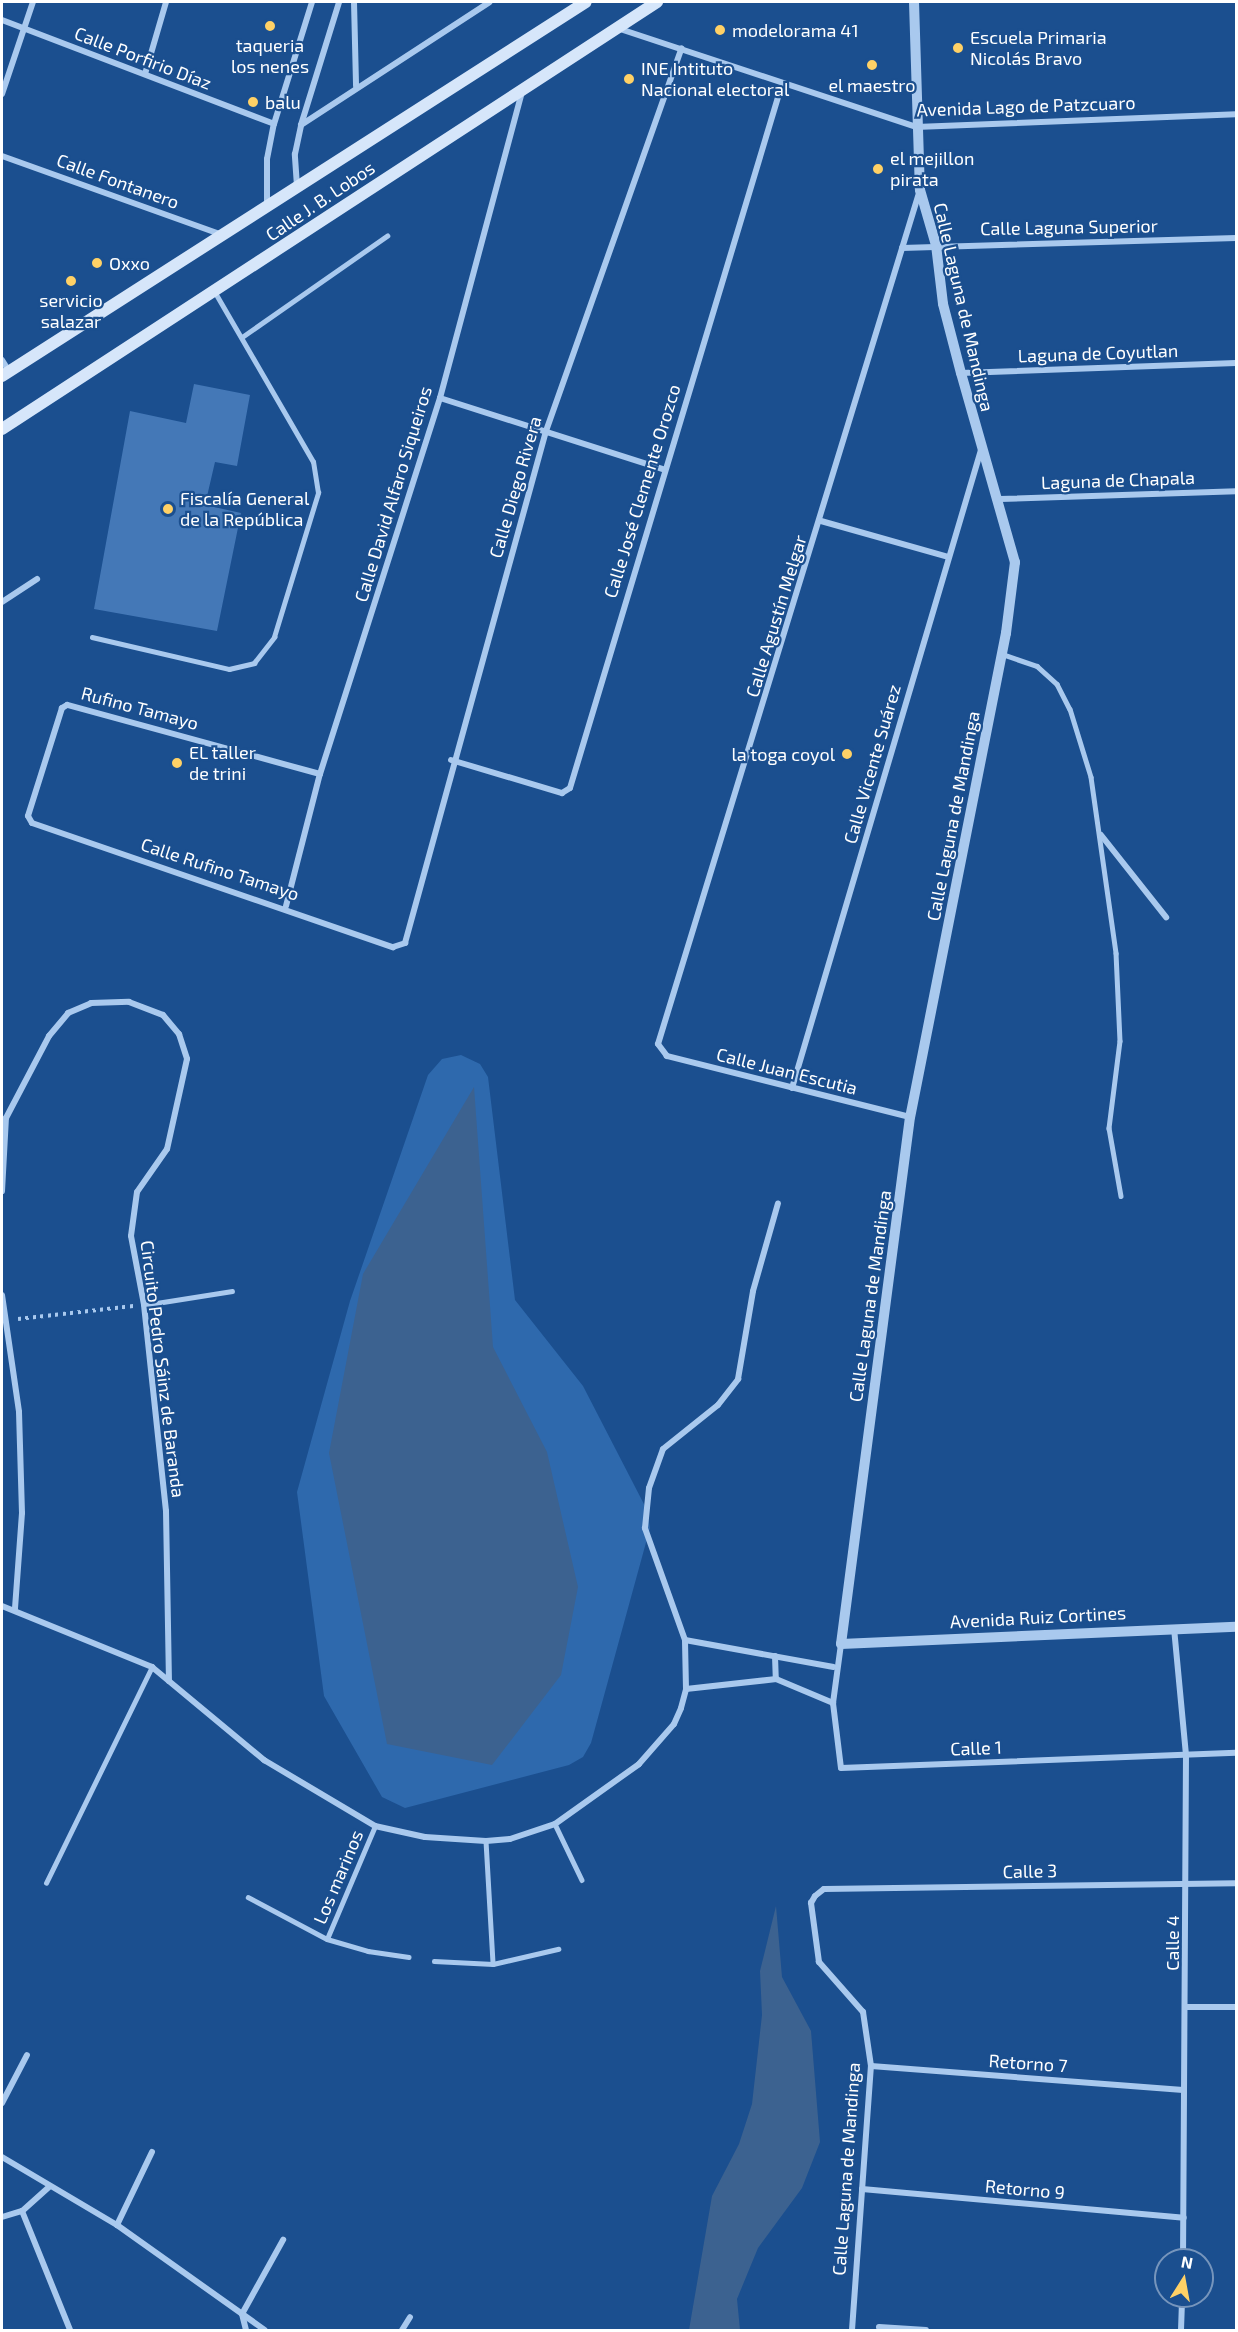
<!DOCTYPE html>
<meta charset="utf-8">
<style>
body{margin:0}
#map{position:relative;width:1238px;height:2332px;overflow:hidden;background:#1b4f8f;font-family:"Exo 2",sans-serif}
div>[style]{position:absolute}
.green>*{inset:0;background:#2e69ad}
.water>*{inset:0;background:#3c6290}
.building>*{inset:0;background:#4478b7}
.path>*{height:4px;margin-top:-2px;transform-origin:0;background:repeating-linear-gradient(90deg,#a9c9ee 0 3px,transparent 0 7.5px)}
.service>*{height:4.5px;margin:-2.25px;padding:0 2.25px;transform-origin:2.25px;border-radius:2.25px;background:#a9c9ee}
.minor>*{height:6px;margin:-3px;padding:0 3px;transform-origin:3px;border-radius:3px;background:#a9c9ee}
.tertiary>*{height:10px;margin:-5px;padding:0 5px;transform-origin:5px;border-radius:5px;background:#a9c9ee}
.secondary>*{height:12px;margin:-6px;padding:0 6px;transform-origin:6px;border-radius:6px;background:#d6e6fa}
.dots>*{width:16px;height:16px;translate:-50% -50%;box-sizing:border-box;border:3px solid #1b4f8f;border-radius:50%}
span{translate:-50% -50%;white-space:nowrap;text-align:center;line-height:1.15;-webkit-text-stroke:4.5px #1b4f8f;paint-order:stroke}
.poi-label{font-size:18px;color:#fff}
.left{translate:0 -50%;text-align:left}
.right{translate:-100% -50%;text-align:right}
.street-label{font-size:18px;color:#fff}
.frame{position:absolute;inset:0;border:3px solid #fff;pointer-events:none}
.north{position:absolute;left:1154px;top:2248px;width:60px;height:60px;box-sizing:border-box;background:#1b4f8f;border:2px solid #7695bc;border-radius:50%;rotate:11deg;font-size:16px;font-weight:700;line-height:24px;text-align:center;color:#fff}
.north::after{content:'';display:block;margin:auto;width:21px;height:27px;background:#ffd166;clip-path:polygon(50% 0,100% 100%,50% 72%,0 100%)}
</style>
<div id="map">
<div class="green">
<div style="clip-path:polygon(461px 1055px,480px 1064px,488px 1077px,515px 1300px,583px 1386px,647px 1510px,650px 1528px,591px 1743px,583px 1757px,569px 1765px,405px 1808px,382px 1797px,324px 1696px,297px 1492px,350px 1301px,428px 1075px,442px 1059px)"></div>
</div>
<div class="water">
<div style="clip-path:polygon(474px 1087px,493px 1347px,547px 1452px,578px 1587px,561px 1675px,492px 1765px,387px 1744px,329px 1453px,363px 1274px)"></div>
<div style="clip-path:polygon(776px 1906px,782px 1977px,811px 2031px,820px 2142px,802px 2188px,758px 2248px,737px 2299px,740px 2330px,689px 2330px,712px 2196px,739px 2144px,752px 2104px,762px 2015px,760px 1971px)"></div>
</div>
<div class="building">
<div style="clip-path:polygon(194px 384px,250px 395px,237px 466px,215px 462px,205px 505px,241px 513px,217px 631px,94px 609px,130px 411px,186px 423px)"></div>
</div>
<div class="path">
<div style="left:18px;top:1319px;width:116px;rotate:-6.4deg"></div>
</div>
<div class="service">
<div style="left:242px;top:337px;width:177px;rotate:-34.9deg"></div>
<div style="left:92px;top:637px;width:141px;rotate:13.1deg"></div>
<div style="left:229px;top:669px;width:26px;rotate:-13deg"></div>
<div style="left:254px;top:663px;width:33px;rotate:-52deg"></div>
<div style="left:274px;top:637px;width:151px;rotate:-73deg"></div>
<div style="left:318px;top:493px;width:31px;rotate:-99deg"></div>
<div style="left:313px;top:462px;width:195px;rotate:-120.1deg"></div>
<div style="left:1002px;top:654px;width:37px;rotate:19deg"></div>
<div style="left:1037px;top:666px;width:27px;rotate:42deg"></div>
<div style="left:1057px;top:684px;width:28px;rotate:63deg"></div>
<div style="left:1070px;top:709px;width:71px;rotate:72.8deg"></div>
<div style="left:1091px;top:777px;width:178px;rotate:81.9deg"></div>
<div style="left:1116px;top:953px;width:88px;rotate:87.4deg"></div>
<div style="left:1120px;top:1041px;width:88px;rotate:97.2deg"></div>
<div style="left:1109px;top:1128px;width:69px;rotate:80deg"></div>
<div style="left:144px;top:1305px;width:89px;rotate:-9deg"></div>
<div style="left:555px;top:1824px;width:62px;rotate:64.3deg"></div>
<div style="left:486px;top:1841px;width:123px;rotate:86.7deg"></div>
<div style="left:46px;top:1883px;width:241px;rotate:-63.9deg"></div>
<div style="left:248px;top:1897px;width:89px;rotate:28deg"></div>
<div style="left:327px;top:1939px;width:43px;rotate:16.3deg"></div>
<div style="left:368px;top:1951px;width:41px;rotate:8.3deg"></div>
<div style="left:327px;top:1939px;width:123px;rotate:-67deg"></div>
<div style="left:434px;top:1961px;width:59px;rotate:2.9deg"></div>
<div style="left:493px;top:1964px;width:67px;rotate:-13deg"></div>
</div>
<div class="minor">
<div style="left:354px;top:2px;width:84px;rotate:88.6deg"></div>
<div style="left:2px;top:20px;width:291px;rotate:20.9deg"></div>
<div style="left:617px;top:28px;width:315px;rotate:18.3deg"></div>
<div style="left:916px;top:127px;width:320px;rotate:-2.3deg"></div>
<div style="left:145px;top:74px;width:75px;rotate:-73.7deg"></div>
<div style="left:2px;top:94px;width:97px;rotate:-71.4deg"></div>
<div style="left:301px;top:125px;width:225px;rotate:-33.1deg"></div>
<div style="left:2px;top:156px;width:235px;rotate:19.7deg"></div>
<div style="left:297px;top:186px;width:32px;rotate:-94deg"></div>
<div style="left:295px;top:154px;width:30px;rotate:-78deg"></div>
<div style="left:301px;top:125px;width:129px;rotate:-72.8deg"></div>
<div style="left:267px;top:205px;width:46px;rotate:-90deg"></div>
<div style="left:267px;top:159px;width:36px;rotate:-79deg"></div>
<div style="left:274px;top:124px;width:128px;rotate:-72.7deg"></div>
<div style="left:902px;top:248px;width:334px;rotate:-1.7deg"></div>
<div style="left:2px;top:360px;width:13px;rotate:58deg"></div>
<div style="left:961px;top:373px;width:275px;rotate:-2.1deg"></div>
<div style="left:440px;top:398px;width:234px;rotate:17.7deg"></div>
<div style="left:1000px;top:499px;width:236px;rotate:-1.9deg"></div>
<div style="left:821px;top:521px;width:132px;rotate:15.8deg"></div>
<div style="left:2px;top:602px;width:42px;rotate:-33.3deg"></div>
<div style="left:451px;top:760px;width:116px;rotate:16.6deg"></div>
<div style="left:562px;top:793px;width:9px;rotate:-32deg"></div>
<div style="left:570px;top:788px;width:735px;rotate:-73.24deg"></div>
<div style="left:320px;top:774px;width:262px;rotate:-164.7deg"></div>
<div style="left:67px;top:705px;width:6px;rotate:149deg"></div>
<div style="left:62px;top:708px;width:113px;rotate:107.5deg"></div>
<div style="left:28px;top:816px;width:8px;rotate:60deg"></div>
<div style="left:32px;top:823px;width:382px;rotate:19deg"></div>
<div style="left:393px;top:947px;width:13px;rotate:-18deg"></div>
<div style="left:405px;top:943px;width:531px;rotate:-74.6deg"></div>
<div style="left:546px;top:431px;width:406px;rotate:-70.5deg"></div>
<div style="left:1101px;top:835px;width:105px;rotate:51.6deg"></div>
<div style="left:286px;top:906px;width:136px;rotate:-75.6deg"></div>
<div style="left:320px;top:774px;width:395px;rotate:-72.3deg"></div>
<div style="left:440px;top:398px;width:318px;rotate:-75deg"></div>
<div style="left:792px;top:1088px;width:665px;rotate:-73.5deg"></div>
<div style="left:910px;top:1117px;width:251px;rotate:-165.9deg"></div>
<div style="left:667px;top:1056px;width:15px;rotate:-127deg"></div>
<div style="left:658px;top:1044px;width:890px;rotate:-72.95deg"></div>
<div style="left:2px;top:1191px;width:73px;rotate:-86.9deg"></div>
<div style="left:6px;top:1118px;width:93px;rotate:-62.3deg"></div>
<div style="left:49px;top:1036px;width:30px;rotate:-50deg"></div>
<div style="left:68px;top:1013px;width:25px;rotate:-23deg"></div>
<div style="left:91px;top:1003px;width:38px;rotate:-2deg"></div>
<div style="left:129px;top:1002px;width:36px;rotate:21deg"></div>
<div style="left:163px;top:1015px;width:25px;rotate:50deg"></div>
<div style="left:179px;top:1034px;width:26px;rotate:72deg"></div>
<div style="left:187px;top:1059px;width:92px;rotate:102.5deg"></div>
<div style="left:167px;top:1149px;width:52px;rotate:124.9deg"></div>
<div style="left:137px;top:1192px;width:44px;rotate:97.8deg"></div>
<div style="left:131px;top:1236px;width:70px;rotate:79.3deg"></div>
<div style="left:144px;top:1305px;width:207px;rotate:83.9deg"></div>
<div style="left:166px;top:1511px;width:170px;rotate:89deg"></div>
<div style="left:2px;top:1295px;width:118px;rotate:81.7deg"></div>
<div style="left:19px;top:1412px;width:101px;rotate:88.3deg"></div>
<div style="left:22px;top:1513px;width:96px;rotate:94.2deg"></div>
<div style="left:2px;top:1606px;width:162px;rotate:22.1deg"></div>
<div style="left:152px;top:1667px;width:146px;rotate:39.7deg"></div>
<div style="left:264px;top:1760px;width:129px;rotate:30.7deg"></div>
<div style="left:375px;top:1826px;width:51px;rotate:12.4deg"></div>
<div style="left:425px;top:1837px;width:61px;rotate:3.8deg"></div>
<div style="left:486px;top:1841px;width:24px;rotate:-5deg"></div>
<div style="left:510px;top:1839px;width:47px;rotate:-18.4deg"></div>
<div style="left:555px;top:1824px;width:103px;rotate:-35.5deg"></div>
<div style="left:639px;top:1764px;width:53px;rotate:-48.8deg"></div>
<div style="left:674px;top:1724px;width:17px;rotate:-66deg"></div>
<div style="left:681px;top:1708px;width:20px;rotate:-75deg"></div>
<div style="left:686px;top:1689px;width:49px;rotate:-91.2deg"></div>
<div style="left:685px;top:1640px;width:119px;rotate:-109.7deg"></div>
<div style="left:645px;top:1528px;width:40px;rotate:-84.3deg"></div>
<div style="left:649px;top:1488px;width:41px;rotate:-70.3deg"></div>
<div style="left:663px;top:1449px;width:70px;rotate:-38.7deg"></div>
<div style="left:718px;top:1405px;width:33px;rotate:-52deg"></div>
<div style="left:738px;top:1379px;width:89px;rotate:-80.3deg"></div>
<div style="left:753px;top:1291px;width:91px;rotate:-74.1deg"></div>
<div style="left:1174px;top:1628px;width:128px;rotate:84.6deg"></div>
<div style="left:1186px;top:1755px;width:505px;rotate:90.34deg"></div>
<div style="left:685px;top:1640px;width:151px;rotate:10.3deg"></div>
<div style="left:841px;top:1644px;width:60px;rotate:97.7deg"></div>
<div style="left:833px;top:1703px;width:65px;rotate:83deg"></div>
<div style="left:841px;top:1768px;width:395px;rotate:-2.2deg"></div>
<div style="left:775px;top:1656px;width:23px;rotate:88deg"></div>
<div style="left:686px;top:1689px;width:91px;rotate:-6.3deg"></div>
<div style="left:776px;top:1679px;width:62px;rotate:22.8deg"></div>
<div style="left:1187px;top:2007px;width:49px"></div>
<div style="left:871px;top:2066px;width:313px;rotate:4.4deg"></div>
<div style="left:2px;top:2103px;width:54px;rotate:-62.5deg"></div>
<div style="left:2px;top:2157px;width:134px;rotate:30.6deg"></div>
<div style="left:117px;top:2225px;width:181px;rotate:35.4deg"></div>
<div style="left:49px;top:2187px;width:36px;rotate:138deg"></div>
<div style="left:22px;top:2211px;width:128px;rotate:68deg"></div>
<div style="left:862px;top:2189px;width:323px;rotate:5.1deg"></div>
<div style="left:2px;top:2217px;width:21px;rotate:-17deg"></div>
<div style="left:117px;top:2225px;width:81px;rotate:-64.4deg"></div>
<div style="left:879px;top:2327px;width:47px;rotate:3.7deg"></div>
<div style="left:246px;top:2330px;width:16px;rotate:-104deg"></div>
<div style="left:242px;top:2314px;width:85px;rotate:-61deg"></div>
<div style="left:402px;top:2330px;width:15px;rotate:-58deg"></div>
<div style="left:852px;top:2330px;width:265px;rotate:-85.9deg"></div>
<div style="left:871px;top:2066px;width:55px;rotate:-98.4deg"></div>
<div style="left:863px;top:2012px;width:67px;rotate:-131.3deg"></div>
<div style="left:819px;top:1962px;width:60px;rotate:-97.7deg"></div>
<div style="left:811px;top:1903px;width:8px;rotate:-60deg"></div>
<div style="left:815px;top:1896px;width:11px;rotate:-38deg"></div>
<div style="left:824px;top:1889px;width:412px;rotate:-0.8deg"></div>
<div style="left:1181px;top:2330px;width:34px;rotate:-88deg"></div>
</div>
<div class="tertiary">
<div style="left:914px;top:2px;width:188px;rotate:88.2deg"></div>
<div style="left:920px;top:190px;width:57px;rotate:73.8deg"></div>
<div style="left:936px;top:245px;width:59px;rotate:83.2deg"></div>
<div style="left:943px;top:304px;width:71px;rotate:75.4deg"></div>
<div style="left:961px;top:373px;width:197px;rotate:74.1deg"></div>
<div style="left:1015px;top:562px;width:72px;rotate:97.2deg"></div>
<div style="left:1006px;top:633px;width:493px;rotate:101.2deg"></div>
<div style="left:910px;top:1117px;width:531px;rotate:97.46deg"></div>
<div style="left:841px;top:1644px;width:395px;rotate:-2.5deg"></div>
</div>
<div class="secondary">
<div style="left:2px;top:376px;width:693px;rotate:-32.64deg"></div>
<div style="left:2px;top:429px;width:782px;rotate:-33.1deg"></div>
</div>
<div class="dots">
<div style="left:270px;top:26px;background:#ffd166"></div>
<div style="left:720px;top:30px;background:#ffd166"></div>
<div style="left:958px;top:48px;background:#ffd166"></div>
<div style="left:872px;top:65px;background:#ffd166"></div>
<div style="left:629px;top:79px;background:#ffd166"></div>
<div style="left:253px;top:102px;background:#ffd166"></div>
<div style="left:878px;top:169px;background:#ffd166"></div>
<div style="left:97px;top:263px;background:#ffd166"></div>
<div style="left:71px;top:281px;background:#ffd166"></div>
<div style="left:168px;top:509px;background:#ffd166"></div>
<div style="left:847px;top:754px;background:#ffd166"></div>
<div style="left:177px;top:763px;background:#ffd166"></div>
</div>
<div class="poi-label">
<span class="left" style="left:732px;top:30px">modelorama 41</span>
<span class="left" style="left:970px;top:48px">Escuela Primaria<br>Nicolás Bravo</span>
<span style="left:270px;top:56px">taqueria<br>los nenes</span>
<span class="left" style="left:641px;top:79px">INE Intituto<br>Nacional electoral</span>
<span style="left:872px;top:85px">el maestro</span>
<span class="left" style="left:265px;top:102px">balu</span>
<span class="left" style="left:890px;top:169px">el mejillon<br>pirata</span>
<span class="left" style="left:109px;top:263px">Oxxo</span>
<span style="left:71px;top:311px">servicio<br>salazar</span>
<span class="left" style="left:180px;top:509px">Fiscalía General<br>de la República</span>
<span class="left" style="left:189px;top:763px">EL taller<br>de trini</span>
<span class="right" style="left:835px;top:754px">la toga coyol</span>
</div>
<div class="street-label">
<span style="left:143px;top:58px;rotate:21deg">Calle Porfirio Díaz</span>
<span style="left:1026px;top:106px;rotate:-2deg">Avenida Lago de Patzcuaro</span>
<span style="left:118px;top:181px;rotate:20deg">Calle Fontanero</span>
<span style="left:320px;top:201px;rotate:-34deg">Calle J. B. Lobos</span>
<span style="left:1069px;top:227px;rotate:-1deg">Calle Laguna Superior</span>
<span style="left:964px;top:307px;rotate:77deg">Calle Laguna de Mandinga</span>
<span style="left:1098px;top:353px;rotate:-2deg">Laguna de Coyutlan</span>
<span style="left:1118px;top:480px;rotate:-2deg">Laguna de Chapala</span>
<span style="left:515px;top:487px;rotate:-74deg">Calle Diego Rivera</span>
<span style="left:642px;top:491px;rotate:-73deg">Calle José Clemente Orozco</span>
<span style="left:393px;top:494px;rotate:-73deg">Calle David Alfaro Siqueiros</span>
<span style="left:776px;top:616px;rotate:-73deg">Calle Agustín Melgar</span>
<span style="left:140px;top:708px;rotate:15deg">Rufino Tamayo</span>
<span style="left:872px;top:764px;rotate:-74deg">Calle Vicente Suárez</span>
<span style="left:953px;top:816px;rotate:-79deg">Calle Laguna de Mandinga</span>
<span style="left:220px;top:869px;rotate:18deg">Calle Rufino Tamayo</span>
<span style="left:787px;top:1071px;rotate:14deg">Calle Juan Escutia</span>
<span style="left:870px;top:1296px;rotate:-82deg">Calle Laguna de Mandinga</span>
<span style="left:163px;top:1369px;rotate:83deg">Circuito Pedro Sáinz de Baranda</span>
<span style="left:1038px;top:1617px;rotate:-3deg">Avenida Ruiz Cortines</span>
<span style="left:976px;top:1748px;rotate:-2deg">Calle 1</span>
<span style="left:1030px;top:1871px;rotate:-1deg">Calle 3</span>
<span style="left:338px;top:1877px;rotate:-67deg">Los marinos</span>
<span style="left:1172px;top:1943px;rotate:-90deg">Calle 4</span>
<span style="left:1028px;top:2063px;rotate:4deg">Retorno 7</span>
<span style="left:846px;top:2169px;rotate:-86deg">Calle Laguna de Mandinga</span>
<span style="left:1025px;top:2189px;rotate:5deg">Retorno 9</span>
</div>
<div class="frame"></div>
<div class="north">N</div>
</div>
